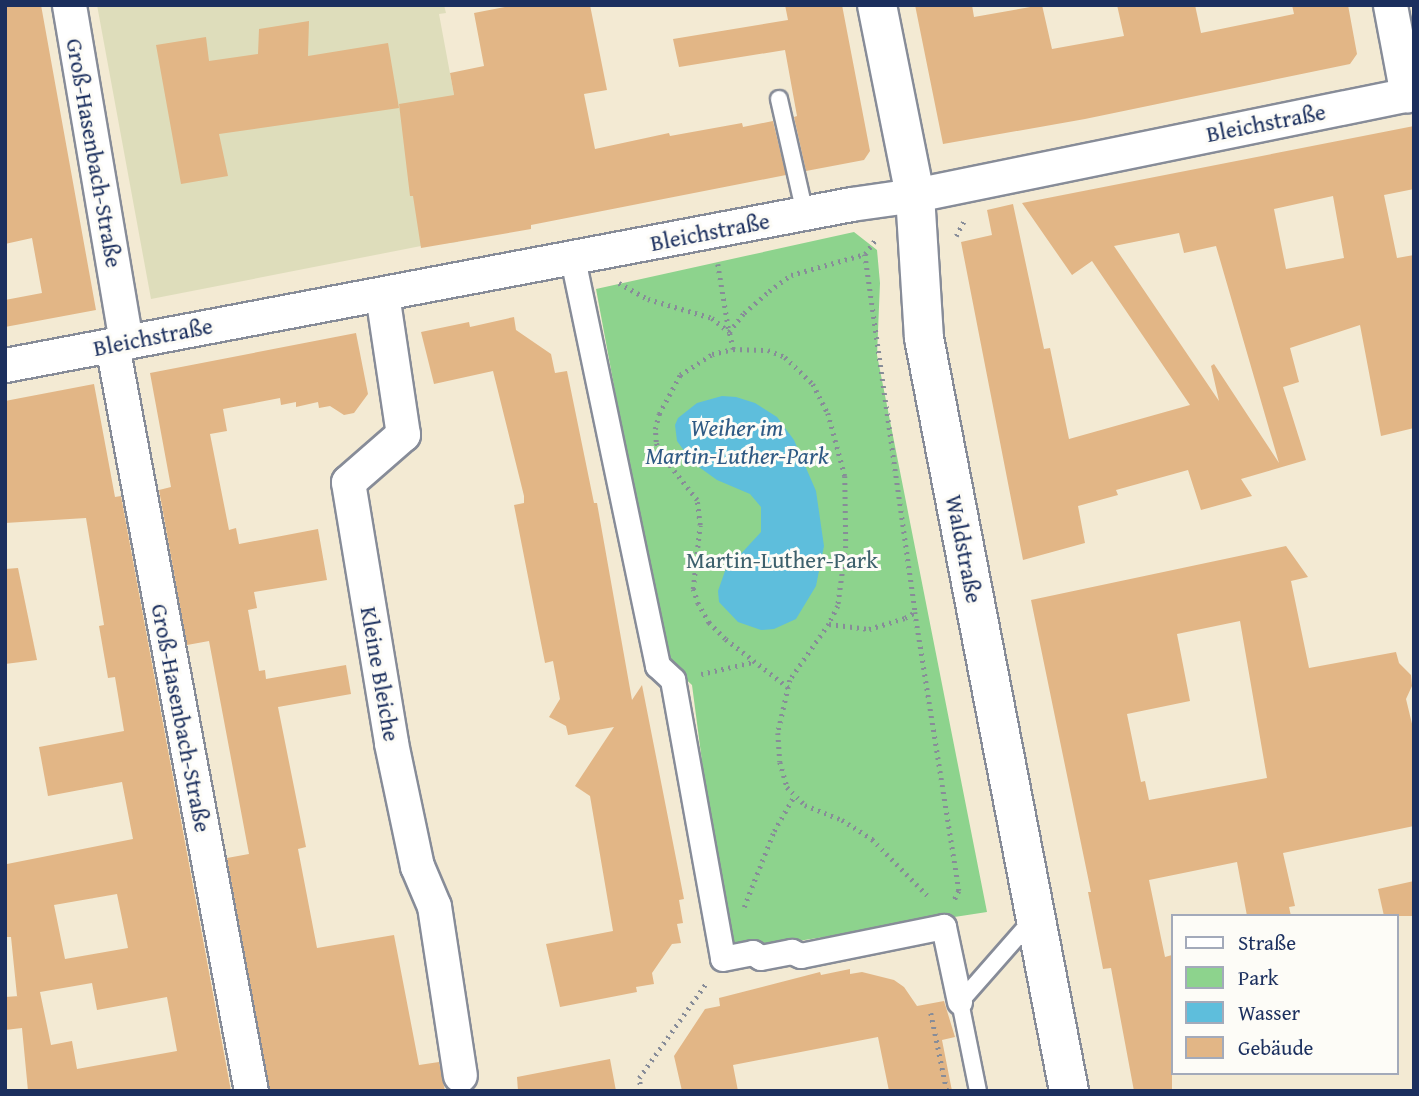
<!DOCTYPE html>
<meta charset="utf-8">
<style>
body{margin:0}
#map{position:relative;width:1419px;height:1096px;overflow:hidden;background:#f3ead3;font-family:"Gentium Book Plus",serif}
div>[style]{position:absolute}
.built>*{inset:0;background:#deddbb}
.green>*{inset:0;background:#8dd38d}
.water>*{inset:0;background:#5ebedc}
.building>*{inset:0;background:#e2b686}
.path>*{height:4.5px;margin-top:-2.25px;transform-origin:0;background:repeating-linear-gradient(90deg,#878c98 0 2px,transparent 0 7px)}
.roads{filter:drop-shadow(2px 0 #878c98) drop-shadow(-2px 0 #878c98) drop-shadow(0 2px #878c98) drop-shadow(0 -2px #878c98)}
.service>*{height:16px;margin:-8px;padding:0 8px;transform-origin:8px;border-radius:8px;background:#fff}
.pedestrian>*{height:24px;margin:-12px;padding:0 12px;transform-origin:12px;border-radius:12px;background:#fff}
.minor>*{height:33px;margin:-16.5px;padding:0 16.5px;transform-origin:16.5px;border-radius:16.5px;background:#fff}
.tertiary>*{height:38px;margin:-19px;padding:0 19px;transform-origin:19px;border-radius:19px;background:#fff}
span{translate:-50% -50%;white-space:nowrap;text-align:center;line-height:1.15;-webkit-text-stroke:6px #fdfcf7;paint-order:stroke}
.street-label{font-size:23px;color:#1b2f5e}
.park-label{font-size:23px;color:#3d606c}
.water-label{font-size:24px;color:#2f5a84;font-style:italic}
.frame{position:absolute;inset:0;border:7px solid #1b2f5e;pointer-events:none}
.legend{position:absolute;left:1171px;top:914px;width:228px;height:161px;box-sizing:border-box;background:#fdfcf7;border:2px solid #a3aaba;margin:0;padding:9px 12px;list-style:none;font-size:21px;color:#1b2f5e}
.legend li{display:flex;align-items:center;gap:14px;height:35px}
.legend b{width:35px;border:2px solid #a3aaba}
</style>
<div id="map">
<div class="built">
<div style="clip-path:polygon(97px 5px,444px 5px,446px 13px,439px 14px,459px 122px,458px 242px,421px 246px,151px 299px)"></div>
</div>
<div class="green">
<div style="clip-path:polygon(854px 232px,877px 250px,880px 283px,877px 355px,987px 912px,727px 952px,692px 685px,665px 660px,596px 289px)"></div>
</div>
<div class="water">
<div style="clip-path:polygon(722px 396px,736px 397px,755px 403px,777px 417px,794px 440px,816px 491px,824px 546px,816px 586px,796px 619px,774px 629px,761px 630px,738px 622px,719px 602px,718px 591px,725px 571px,761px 532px,761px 507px,750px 494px,717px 480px,692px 462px,677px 441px,675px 425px,678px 418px,697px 403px)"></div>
</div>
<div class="building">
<div style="clip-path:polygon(5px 5px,41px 5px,96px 310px,5px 327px,5px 300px,42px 293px,32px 238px,5px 244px)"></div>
<div style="clip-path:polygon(515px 5px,590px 5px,607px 90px,584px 94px,595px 149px,669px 133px,670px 136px,742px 123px,743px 127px,773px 121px,786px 175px,531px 225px,531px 229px,421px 248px,413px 196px,410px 196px,399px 104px,454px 95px,450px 73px,484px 66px,474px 13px)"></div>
<div style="clip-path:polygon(785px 5px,842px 5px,870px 151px,864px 160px,806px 171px,794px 117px,797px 116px,785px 50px,679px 67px,673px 39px,788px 20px)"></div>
<div style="clip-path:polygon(915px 5px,972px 5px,974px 17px,1042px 5px,1052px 49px,1124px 36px,1117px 5px,1195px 5px,1201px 33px,1294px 14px,1292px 5px,1348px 5px,1357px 54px,1350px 64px,1085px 119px,943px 144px)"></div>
<div style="clip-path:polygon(309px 21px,308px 56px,388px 43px,399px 108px,219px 134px,228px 176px,181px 184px,156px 45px,206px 37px,209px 61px,258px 54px,259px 29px)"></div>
<div style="clip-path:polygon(evenodd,1414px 126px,1414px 189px,1384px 195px,1397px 258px,1414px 255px,1414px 428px,1381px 436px,1360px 325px,1290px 348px,1299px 382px,1283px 387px,1306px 460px,1241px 479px,1252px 496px,1201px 510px,1188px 470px,1116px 490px,1118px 495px,1078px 506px,1085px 543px,1023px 560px,961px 242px,992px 235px,987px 210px,1013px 204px,1044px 349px,1050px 348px,1069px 439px,1190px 405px,1092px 261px,1072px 275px,1022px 203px,1414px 126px,1333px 196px,1344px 258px,1286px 269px,1274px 209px,1333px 196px,1414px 126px,1179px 233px,1184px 253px,1216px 246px,1279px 463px,1214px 364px,1211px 366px,1219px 401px,1114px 246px,1179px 233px)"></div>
<div style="clip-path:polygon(514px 317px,516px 330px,551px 354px,555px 373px,567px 371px,594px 503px,597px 503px,632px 700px,642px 685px,684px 899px,679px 900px,683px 923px,677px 924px,681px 943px,672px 944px,652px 973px,654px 984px,636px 987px,637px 992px,560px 1007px,546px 944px,613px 931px,590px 796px,575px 786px,614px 727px,568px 735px,566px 726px,549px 717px,560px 699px,553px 661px,545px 663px,539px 633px,514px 505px,524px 503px,524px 496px,493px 371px,434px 384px,421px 332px,469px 322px,470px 327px)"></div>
<div style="clip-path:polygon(356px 333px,368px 394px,354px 413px,344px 415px,330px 406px,319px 408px,318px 402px,296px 407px,296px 402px,281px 405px,280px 398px,223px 409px,227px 431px,210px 434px,229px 530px,236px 528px,239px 544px,318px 529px,327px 580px,254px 592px,257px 608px,248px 610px,259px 671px,265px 670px,266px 679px,346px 665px,351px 694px,278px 707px,306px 847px,298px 849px,317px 948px,394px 935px,419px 1065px,439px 1062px,445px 1091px,270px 1091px,227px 858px,249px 854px,209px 641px,187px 645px,159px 490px,171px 487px,150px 373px)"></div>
<div style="clip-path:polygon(evenodd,94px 384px,115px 497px,121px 496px,231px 1091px,28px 1091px,22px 1028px,5px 1030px,5px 997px,19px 996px,17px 996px,11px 937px,5px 937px,7px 864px,133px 839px,122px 782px,48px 796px,39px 747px,124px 731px,115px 677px,108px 678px,99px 626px,104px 625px,86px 518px,5px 523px,5px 401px,94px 384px,117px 894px,128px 948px,65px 959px,54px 905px,117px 894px,94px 384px,92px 983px,97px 1010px,167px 997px,177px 1051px,77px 1069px,72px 1041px,51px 1045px,40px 992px,92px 983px)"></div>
<div style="clip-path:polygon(evenodd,1286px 546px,1308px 577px,1291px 581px,1309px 668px,1396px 652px,1399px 663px,1411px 675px,1412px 686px,1406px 699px,1414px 732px,1414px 826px,1283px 853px,1295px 906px,1289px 907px,1291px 916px,1247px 916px,1237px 862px,1149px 880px,1165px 957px,1172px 955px,1172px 1091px,1134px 1091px,1111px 968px,1103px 969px,1088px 892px,1091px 892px,1031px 600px,1286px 546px,1240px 621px,1267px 778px,1149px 800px,1145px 781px,1141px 782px,1127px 714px,1190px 701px,1177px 634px,1240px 621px)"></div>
<div style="clip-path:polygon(18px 568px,37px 660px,5px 664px,5px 569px)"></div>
<div style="clip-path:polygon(1414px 881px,1414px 916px,1384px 916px,1378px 889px)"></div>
<div style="clip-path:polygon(850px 969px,850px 974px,862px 972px,894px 980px,904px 987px,917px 1006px,944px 1001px,955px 1037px,942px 1040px,952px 1091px,889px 1091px,878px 1037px,733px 1065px,738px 1091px,682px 1091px,674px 1056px,705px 1009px,720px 1006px,719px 998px,820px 972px,821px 975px)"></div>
<div style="clip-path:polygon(610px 1059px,616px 1091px,518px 1091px,517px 1077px)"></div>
</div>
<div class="path">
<div style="left:956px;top:236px;width:17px;rotate:-62deg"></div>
<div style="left:865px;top:254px;width:361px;rotate:82deg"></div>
<div style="left:915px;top:612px;width:282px;rotate:81deg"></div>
<div style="left:959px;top:891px;width:11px;rotate:117deg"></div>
<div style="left:718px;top:264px;width:68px;rotate:80.7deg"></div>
<div style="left:619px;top:283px;width:33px;rotate:29deg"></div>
<div style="left:648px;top:299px;width:67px;rotate:16.5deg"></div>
<div style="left:712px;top:318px;width:22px;rotate:39deg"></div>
<div style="left:733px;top:349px;width:17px;rotate:-103deg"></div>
<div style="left:729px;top:332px;width:24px;rotate:-52deg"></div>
<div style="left:744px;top:313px;width:33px;rotate:-41deg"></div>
<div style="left:769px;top:291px;width:27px;rotate:-36deg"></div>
<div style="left:791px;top:275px;width:77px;rotate:-15.8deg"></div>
<div style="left:865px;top:254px;width:19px;rotate:-54deg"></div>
<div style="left:829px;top:624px;width:40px;rotate:7.1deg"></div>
<div style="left:869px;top:629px;width:38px;rotate:-17deg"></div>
<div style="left:905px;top:618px;width:12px;rotate:-31deg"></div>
<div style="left:701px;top:674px;width:53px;rotate:-13deg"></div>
<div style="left:788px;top:688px;width:80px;rotate:-142.1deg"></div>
<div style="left:725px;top:639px;width:23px;rotate:-135deg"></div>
<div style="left:709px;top:623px;width:22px;rotate:-120deg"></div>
<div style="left:698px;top:604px;width:16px;rotate:-108deg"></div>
<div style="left:693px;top:589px;width:64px;rotate:-83.8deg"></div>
<div style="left:700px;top:525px;width:25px;rotate:-97deg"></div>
<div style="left:697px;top:500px;width:61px;rotate:-128.4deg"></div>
<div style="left:659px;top:452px;width:10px;rotate:-107deg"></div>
<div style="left:656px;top:442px;width:13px;rotate:-94deg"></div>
<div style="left:655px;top:429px;width:16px;rotate:-75deg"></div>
<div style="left:659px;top:414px;width:44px;rotate:-61.7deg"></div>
<div style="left:680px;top:375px;width:38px;rotate:-33deg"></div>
<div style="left:712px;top:354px;width:22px;rotate:-13deg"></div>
<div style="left:733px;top:349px;width:35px;rotate:2deg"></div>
<div style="left:768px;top:350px;width:18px;rotate:22deg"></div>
<div style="left:785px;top:357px;width:39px;rotate:44deg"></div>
<div style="left:813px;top:384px;width:33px;rotate:63deg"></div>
<div style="left:828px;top:413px;width:65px;rotate:74.9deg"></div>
<div style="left:845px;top:476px;width:70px;rotate:89.2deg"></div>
<div style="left:846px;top:546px;width:61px;rotate:97.6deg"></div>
<div style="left:838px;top:606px;width:20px;rotate:117deg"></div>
<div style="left:829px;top:624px;width:68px;rotate:124.9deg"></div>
<div style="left:790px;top:680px;width:54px;rotate:102.8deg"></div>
<div style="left:778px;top:733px;width:29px;rotate:86deg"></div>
<div style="left:780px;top:762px;width:26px;rotate:74deg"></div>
<div style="left:787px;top:787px;width:25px;rotate:45deg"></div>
<div style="left:805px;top:805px;width:40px;rotate:22deg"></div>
<div style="left:842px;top:820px;width:36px;rotate:32deg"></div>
<div style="left:872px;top:839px;width:84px;rotate:45.5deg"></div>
<div style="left:744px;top:907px;width:82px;rotate:-68.5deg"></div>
<div style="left:774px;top:831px;width:39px;rotate:-60deg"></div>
<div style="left:931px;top:1013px;width:80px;rotate:78.4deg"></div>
<div style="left:641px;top:1091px;width:13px;rotate:-99deg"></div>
<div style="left:639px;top:1078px;width:118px;rotate:-54.7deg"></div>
</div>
<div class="roads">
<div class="service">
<div style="left:779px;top:99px;width:117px;rotate:77.2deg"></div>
<div style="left:978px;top:1091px;width:91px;rotate:-101.4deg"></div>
<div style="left:960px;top:1002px;width:111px;rotate:-48.7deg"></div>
</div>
<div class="pedestrian">
<div style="left:573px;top:259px;width:416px;rotate:78.2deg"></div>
<div style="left:658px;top:666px;width:21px;rotate:43deg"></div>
<div style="left:673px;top:680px;width:283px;rotate:79.8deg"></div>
<div style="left:723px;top:959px;width:31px;rotate:-11deg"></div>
<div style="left:753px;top:953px;width:9px;rotate:32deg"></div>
<div style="left:761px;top:958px;width:32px;rotate:-11deg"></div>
<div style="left:792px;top:952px;width:10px;rotate:24deg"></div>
<div style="left:801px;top:956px;width:146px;rotate:-11.5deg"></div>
<div style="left:944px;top:927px;width:77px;rotate:78deg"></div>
</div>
<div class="minor">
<div style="left:69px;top:5px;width:342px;rotate:80.4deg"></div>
<div style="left:1390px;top:5px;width:92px;rotate:79.3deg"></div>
<div style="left:382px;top:294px;width:142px;rotate:81.5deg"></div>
<div style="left:403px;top:434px;width:73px;rotate:138.9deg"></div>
<div style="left:348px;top:482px;width:265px;rotate:80.6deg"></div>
<div style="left:391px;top:743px;width:126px;rotate:78.1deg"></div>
<div style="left:417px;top:866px;width:43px;rotate:67deg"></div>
<div style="left:434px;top:906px;width:171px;rotate:81.3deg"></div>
<div style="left:112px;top:345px;width:759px;rotate:79.45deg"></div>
<div style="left:5px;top:365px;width:861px;rotate:-10.77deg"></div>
<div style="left:851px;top:204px;width:65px;rotate:-8deg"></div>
<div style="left:915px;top:195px;width:509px;rotate:-11.55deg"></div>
</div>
<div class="tertiary">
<div style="left:877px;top:5px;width:194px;rotate:78.7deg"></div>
<div style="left:915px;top:195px;width:143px;rotate:86.4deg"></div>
<div style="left:924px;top:338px;width:767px;rotate:79.1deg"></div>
</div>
</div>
<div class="street-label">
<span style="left:1266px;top:123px;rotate:-11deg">Bleichstraße</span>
<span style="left:94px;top:153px;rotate:80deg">Groß-Hasenbach-Straße</span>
<span style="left:710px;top:232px;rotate:-11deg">Bleichstraße</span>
<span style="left:153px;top:337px;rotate:-11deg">Bleichstraße</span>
<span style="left:964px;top:549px;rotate:79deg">Waldstraße</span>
<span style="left:380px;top:674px;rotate:80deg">Kleine Bleiche</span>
<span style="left:181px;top:718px;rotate:79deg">Groß-Hasenbach-Straße</span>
</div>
<div class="park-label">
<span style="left:782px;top:560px">Martin-Luther-Park</span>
</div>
<div class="water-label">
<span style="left:737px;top:442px">Weiher im<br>Martin-Luther-Park</span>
</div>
<div class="frame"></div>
<ul class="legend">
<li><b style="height:9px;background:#fff"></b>Straße</li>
<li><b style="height:19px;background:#8dd38d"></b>Park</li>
<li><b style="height:19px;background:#5ebedc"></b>Wasser</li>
<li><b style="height:19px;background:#e2b686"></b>Gebäude</li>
</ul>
</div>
